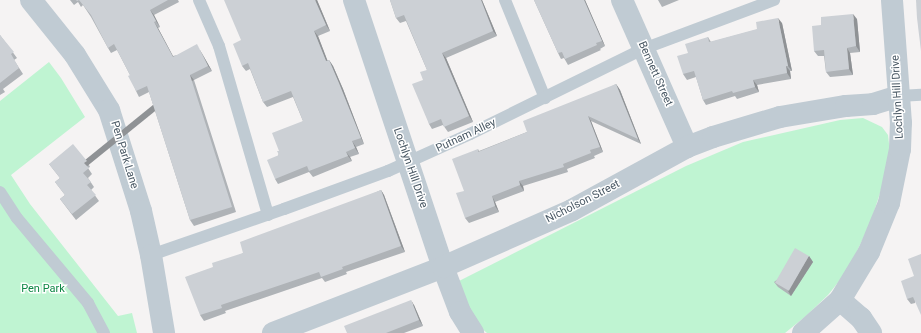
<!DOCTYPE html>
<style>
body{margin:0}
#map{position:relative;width:921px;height:333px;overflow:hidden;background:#f5f3f3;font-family:Roboto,sans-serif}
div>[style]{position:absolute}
.green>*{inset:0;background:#bff4d2}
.service>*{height:12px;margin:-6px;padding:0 6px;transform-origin:6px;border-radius:6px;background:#c0cbd3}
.minor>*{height:22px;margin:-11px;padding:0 11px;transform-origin:11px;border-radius:11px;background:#c0cbd3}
.wall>*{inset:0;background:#afb3b7}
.shaded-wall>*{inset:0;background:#8f9295;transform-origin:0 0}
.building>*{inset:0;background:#ccd0d5;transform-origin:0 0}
span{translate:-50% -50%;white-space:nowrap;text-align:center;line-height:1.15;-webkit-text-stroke:3px #fff;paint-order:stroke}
.street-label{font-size:11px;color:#485763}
.park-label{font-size:11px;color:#0f8846}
</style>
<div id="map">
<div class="green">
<div style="clip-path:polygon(49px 62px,61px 78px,85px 117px,11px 175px,30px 204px,118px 316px,132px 313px,137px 333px,0 333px,0 101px)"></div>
<div style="clip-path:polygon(863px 118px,882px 127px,888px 135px,890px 152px,883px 184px,870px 224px,848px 270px,828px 295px,806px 316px,785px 333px,487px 333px,480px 327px,470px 310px,459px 281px,686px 166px,743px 142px,840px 120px)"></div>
</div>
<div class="service">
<div style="left:199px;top:0;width:50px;rotate:66.5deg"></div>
<div style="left:219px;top:46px;width:176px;rotate:73.8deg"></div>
<div style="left:505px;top:0;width:106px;rotate:67.8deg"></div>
<div style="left:899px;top:96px;width:22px;rotate:-3deg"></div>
<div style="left:0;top:192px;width:31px;rotate:57deg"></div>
<div style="left:17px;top:218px;width:111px;rotate:50.1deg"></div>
<div style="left:88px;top:303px;width:34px;rotate:62deg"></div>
<div style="left:151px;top:255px;width:141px;rotate:-19.1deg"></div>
<div style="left:284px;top:209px;width:111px;rotate:-20.1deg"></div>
<div style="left:388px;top:171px;width:90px;rotate:-24.3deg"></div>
<div style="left:470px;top:134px;width:193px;rotate:-26.2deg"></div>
<div style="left:643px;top:49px;width:140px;rotate:-20.5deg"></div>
</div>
<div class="minor">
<div style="left:31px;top:0;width:70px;rotate:51.3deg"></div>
<div style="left:75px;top:55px;width:65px;rotate:58.3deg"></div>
<div style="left:109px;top:110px;width:106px;rotate:72.4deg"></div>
<div style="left:141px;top:211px;width:45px;rotate:77.2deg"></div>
<div style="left:151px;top:255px;width:79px;rotate:80.5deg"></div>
<div style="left:354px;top:0;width:281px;rotate:71.6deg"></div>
<div style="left:443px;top:267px;width:48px;rotate:69.3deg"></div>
<div style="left:460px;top:312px;width:25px;rotate:58deg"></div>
<div style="left:622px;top:0;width:161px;rotate:66.1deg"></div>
<div style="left:840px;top:300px;width:28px;rotate:41deg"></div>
<div style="left:861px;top:318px;width:18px;rotate:56deg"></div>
<div style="left:273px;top:333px;width:182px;rotate:-21.2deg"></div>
<div style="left:443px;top:267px;width:141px;rotate:-23.8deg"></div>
<div style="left:572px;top:210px;width:131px;rotate:-28.7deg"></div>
<div style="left:687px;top:147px;width:28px;rotate:-21deg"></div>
<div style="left:713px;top:137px;width:70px;rotate:-16.6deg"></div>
<div style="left:780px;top:117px;width:67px;rotate:-9.5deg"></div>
<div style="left:846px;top:106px;width:27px;rotate:-4deg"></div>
<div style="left:873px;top:104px;width:27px;rotate:-17deg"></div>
<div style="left:803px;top:333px;width:50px;rotate:-41.7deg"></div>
<div style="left:840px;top:300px;width:56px;rotate:-58.9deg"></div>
<div style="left:869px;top:252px;width:53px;rotate:-67.8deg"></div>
<div style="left:889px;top:203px;width:55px;rotate:-78.5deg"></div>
<div style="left:900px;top:149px;width:26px;rotate:-88deg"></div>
<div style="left:901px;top:123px;width:123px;rotate:-94.2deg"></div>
</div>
<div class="wall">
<div style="clip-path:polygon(70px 0,178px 0,179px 2px,154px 15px,160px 27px,158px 28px,173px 56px,200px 50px,212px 71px,194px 80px,236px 212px,194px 226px,190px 220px,149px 92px,139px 97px,136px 91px,130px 75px,117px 50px,111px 53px,108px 48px,91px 17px,83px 5px,81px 7px,78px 2px,74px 5px)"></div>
<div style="clip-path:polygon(317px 0,330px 31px,318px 36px,327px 60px,329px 60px,333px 66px,343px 89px,364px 144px,356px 147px,359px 154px,350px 157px,352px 161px,313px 177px,309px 172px,278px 184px,275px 179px,279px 151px,303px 121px,293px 97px,267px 107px,263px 102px,250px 69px,246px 71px,242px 66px,241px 40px)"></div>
<div style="clip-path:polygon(390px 0,482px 0,497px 36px,446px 58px,473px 122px,448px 132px,443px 125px,432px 129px,429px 124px,423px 80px,427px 70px,406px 21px,400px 23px,396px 18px)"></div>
<div style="clip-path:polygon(534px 0,585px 0,605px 46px,600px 49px,601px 50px,568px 65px,564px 58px,561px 59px,558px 53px)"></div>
<div style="clip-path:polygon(658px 0,679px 0,662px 7px)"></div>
<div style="clip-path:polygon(857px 19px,860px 52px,850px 53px,853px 75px,830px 77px,826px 72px,824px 56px,818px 56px,814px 51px,821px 25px)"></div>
<div style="clip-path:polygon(782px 23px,792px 71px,790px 71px,791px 79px,757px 85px,759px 92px,737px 99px,735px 96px,706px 105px,703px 100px,696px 77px,687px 80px,683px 74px,688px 53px,708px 37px,711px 42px)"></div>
<div style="clip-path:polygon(0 35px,17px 58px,14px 60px,23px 74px,3px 89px,5px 92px,0 95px)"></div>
<div style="clip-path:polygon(616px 84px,620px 90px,641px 144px,591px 121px,603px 152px,594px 156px,595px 158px,567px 169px,568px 172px,523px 186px,524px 191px,495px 202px,499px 212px,469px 223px,465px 218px,464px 191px,478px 149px,479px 151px,527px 132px)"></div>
<div style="clip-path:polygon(87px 161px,90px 167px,88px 168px,92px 174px,88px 178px,94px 187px,91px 190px,99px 201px,76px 220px,60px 199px,65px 195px,55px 182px,60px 178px,49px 164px)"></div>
<div style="clip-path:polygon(381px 190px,384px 195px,405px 252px,346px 272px,347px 274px,325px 282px,322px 278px,225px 311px,226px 313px,204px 321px,200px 315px,213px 267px)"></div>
<div style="clip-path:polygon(921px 254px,915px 303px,911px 304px,907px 299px)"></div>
<div style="clip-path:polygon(809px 256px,813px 262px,791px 296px,778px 287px,774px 282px)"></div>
<div style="clip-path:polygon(414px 305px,423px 326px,404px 333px,347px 333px)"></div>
</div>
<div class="shaded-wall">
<div style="clip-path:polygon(315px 0,317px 0,330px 31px,326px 25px)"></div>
<div style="clip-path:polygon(481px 0,482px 0,497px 36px,493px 31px)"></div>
<div style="clip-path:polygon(584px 0,585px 0,605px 46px,602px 41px)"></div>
<div style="clip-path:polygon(150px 10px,154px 15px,160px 27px,156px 21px)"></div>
<div style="clip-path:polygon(853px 14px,857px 19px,860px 52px,856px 46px)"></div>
<div style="clip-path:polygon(778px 18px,782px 23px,792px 71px,788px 66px)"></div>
<div style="clip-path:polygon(154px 22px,158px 28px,176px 62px,173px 57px)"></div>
<div style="clip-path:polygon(314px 31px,318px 36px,330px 67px,326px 61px)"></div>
<div style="clip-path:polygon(197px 44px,200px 50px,212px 71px,208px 66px)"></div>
<div style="clip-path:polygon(847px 48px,850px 53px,853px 75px,849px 69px)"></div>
<div style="clip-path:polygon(442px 53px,446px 58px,473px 122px,469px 116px)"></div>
<div style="clip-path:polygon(329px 60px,333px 66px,343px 89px,364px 144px,361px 138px)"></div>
<div style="clip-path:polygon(786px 66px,790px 71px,791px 79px,787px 73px)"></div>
<div style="left:190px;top:75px;width:6px;height:139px;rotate:51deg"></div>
<div style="clip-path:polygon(753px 80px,757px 85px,759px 92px,755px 87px)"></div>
<div style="clip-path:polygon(616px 84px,620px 90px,641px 144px,638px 139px)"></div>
<div style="clip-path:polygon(588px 116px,591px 121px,603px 152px,600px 147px)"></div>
<div style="clip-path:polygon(352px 141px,356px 147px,359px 154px,355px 148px)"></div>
<div style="clip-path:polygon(346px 152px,350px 157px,352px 161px,348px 156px)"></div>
<div style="clip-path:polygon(519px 181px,523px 186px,524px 191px,520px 185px)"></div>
<div style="clip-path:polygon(381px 190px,384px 195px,405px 252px,401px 246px)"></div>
<div style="clip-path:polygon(492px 196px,495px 202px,499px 212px,495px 206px)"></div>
<div style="clip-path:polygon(809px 256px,813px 262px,791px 296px,788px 291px)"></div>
<div style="clip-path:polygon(411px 300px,414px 305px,423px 326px,419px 320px)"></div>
</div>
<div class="building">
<div style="clip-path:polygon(76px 0,168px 0,150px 10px,156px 21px,154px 22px,173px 57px,197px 44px,208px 66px,190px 75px,232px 207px,190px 220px,147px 86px,136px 91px,128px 76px,130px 75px,114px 44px,108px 48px,91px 15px,79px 0,77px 1px)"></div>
<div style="clip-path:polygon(224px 0,315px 0,326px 25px,314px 31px,326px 61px,329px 60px,339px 83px,361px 138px,352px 141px,355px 148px,346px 152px,348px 156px,309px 171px,307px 166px,275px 179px,267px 160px,279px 155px,277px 151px,279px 151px,272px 133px,303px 121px,291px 91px,263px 102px,248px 63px,242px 66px,233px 44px,241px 40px)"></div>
<div style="clip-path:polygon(390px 0,481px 0,493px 31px,442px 53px,469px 116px,444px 127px,441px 119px,429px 124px,412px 84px,423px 80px,420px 72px,427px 70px,404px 15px,396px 18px)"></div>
<div style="clip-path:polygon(534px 0,584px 0,602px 41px,596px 43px,597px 45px,565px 59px,562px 52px,558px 53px)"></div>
<div style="clip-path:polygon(916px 0,921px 0,921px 51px,917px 18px)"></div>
<div style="clip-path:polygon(853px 14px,856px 46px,847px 48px,849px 69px,826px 72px,824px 50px,814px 51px,812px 26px,821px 25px,821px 17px)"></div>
<div style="clip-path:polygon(778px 18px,788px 66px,786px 66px,787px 73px,753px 80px,755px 87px,733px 93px,732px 91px,703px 100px,694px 71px,683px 74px,677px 56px,688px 53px,685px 44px,708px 37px,709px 42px,757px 29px,756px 22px)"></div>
<div style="clip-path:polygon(0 35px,14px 52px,11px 54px,19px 68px,0 83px)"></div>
<div style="clip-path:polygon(616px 84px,638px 139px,588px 116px,600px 147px,590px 150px,591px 153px,563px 164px,564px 167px,519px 181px,520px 185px,492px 196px,495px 206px,465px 218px,456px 193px,464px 191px,452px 159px,478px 149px,478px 152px,527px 132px,523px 121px)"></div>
<div style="clip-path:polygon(73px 144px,87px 161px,84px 163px,89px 168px,83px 173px,91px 182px,87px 185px,96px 195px,72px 214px,60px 199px,65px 195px,55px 182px,60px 178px,49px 164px)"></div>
<div style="clip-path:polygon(381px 190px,401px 246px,342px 267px,343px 269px,321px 277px,319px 272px,221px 305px,222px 308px,200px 315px,185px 277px,213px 267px,212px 263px,243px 253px,240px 242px)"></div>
<div style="left:795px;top:248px;width:16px;height:40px;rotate:30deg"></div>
<div style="clip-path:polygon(921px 254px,921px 315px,913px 297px,907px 299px,901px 281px,914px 276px,908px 259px)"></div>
<div style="clip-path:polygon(411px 300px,419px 320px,386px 333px,347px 333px,344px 326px)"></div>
</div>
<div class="street-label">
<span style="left:655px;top:74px;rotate:66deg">Bennett Street</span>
<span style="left:898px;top:97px;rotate:-93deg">Lochlyn Hill Drive</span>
<span style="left:466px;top:136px;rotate:-25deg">Putnam Alley</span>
<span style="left:124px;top:155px;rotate:73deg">Pen Park Lane</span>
<span style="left:410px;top:168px;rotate:71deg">Lochlyn Hill Drive</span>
<span style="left:583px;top:202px;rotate:-27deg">Nicholson Street</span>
</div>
<div class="park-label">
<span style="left:43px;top:289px">Pen Park</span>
</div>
</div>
